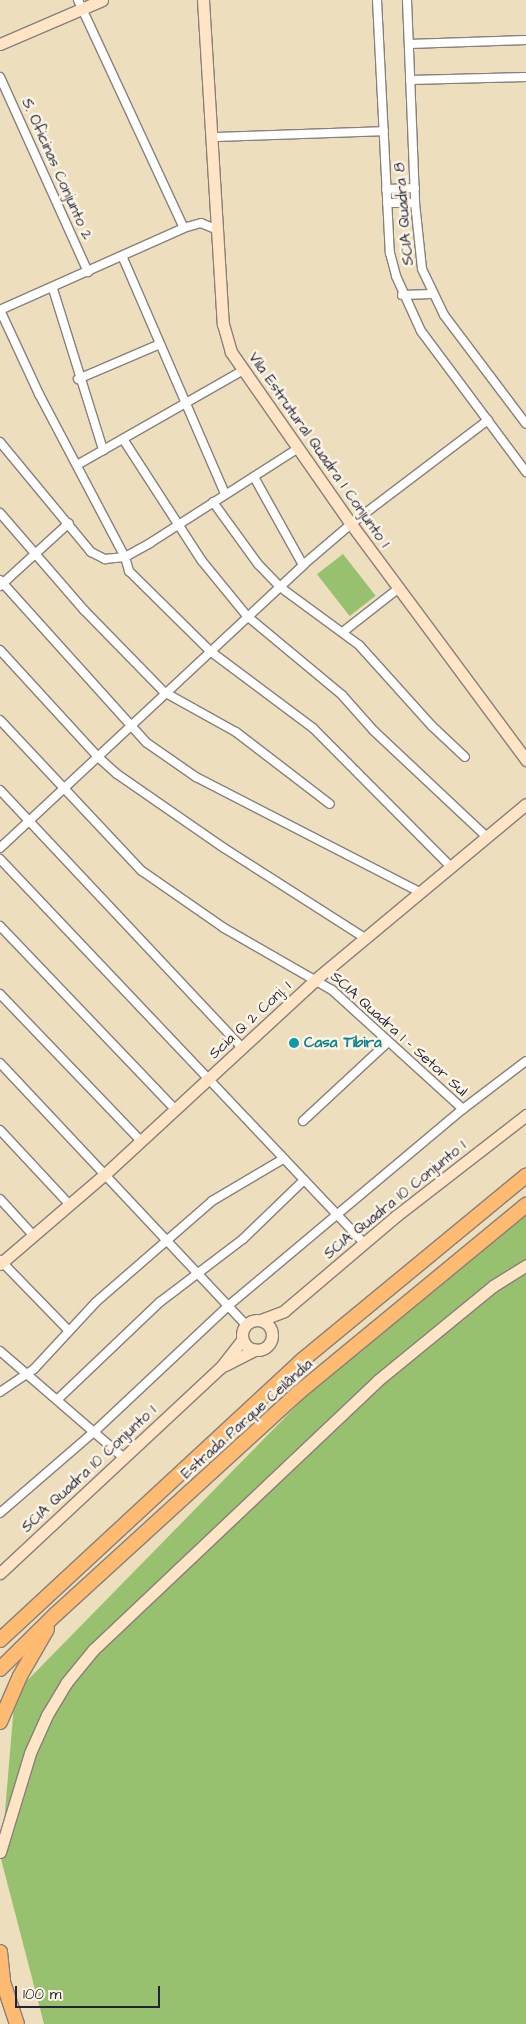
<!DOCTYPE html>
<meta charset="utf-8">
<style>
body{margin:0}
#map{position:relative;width:526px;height:2024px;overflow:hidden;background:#eddfbd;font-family:"Architects Daughter",sans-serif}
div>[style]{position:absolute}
.green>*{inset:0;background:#97c16e;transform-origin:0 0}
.roads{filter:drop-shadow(1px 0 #88807c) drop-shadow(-1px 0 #88807c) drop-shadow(0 1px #88807c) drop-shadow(0 -1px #88807c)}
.street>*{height:8px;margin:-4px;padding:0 4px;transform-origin:4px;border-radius:4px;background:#fff}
.secondary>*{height:11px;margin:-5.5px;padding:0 5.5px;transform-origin:5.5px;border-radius:5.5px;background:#ffe4c6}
.secondary>.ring{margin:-5.5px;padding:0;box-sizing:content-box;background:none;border:11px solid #ffe4c6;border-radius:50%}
.highway>*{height:14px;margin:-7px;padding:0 7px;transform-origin:7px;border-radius:7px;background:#febb71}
.dots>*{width:14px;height:14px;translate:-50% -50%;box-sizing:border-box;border:2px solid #fcf5e5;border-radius:50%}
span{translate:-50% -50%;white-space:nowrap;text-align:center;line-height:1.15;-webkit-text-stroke:5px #fcf5e5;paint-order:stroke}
.street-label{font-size:15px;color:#22223b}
.culture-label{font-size:15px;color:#0d838f;font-weight:700}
.left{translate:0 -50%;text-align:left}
.scale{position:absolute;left:15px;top:1986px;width:145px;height:22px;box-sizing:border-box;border:2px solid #22223b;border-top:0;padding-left:6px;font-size:15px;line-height:18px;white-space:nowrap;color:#22223b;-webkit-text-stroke:4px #fcf5e5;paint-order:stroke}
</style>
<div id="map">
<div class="green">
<div style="left:343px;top:554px;width:53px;height:33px;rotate:52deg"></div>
<div style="clip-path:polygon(526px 1203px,526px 2024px,44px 2024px,1px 1859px,15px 1693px,356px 1345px)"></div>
</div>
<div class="roads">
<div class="street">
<div style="left:78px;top:0;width:251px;rotate:65.1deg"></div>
<div style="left:377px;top:0;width:253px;rotate:87.1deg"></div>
<div style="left:390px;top:253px;width:24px;rotate:75deg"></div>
<div style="left:396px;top:276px;width:60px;rotate:65.6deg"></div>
<div style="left:421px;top:331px;width:176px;rotate:53.3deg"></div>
<div style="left:407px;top:0;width:203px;rotate:87.7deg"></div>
<div style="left:415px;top:203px;width:66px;rotate:83.9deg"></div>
<div style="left:422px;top:269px;width:51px;rotate:64.4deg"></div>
<div style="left:444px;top:315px;width:136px;rotate:53deg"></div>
<div style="left:409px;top:44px;width:117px;rotate:-2deg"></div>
<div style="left:0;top:77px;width:214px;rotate:65.7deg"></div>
<div style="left:410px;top:80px;width:116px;rotate:-1.5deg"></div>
<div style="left:213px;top:137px;width:171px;rotate:-2deg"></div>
<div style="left:386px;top:189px;width:29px;rotate:-2deg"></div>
<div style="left:387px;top:203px;width:28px"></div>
<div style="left:218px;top:230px;width:18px;rotate:-158deg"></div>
<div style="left:201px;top:223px;width:18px;rotate:164deg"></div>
<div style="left:184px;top:228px;width:201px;rotate:156deg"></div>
<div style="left:0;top:310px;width:93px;rotate:65.1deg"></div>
<div style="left:39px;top:394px;width:184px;rotate:62.2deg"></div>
<div style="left:125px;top:557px;width:15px;rotate:74deg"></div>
<div style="left:129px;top:571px;width:114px;rotate:44.6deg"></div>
<div style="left:210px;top:651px;width:129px;rotate:36.8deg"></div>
<div style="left:313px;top:728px;width:194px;rotate:45.2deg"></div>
<div style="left:123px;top:258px;width:257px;rotate:66.6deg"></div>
<div style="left:53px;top:289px;width:169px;rotate:72.7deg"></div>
<div style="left:402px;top:295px;width:30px;rotate:-2deg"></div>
<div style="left:78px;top:379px;width:89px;rotate:-23.1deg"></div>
<div style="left:123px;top:439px;width:145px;rotate:57.1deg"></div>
<div style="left:202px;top:561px;width:71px;rotate:50.7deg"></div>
<div style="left:247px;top:616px;width:124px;rotate:39.7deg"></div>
<div style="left:342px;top:695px;width:48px;rotate:48.4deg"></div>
<div style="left:374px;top:731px;width:155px;rotate:43.2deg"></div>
<div style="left:0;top:442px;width:143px;rotate:50.4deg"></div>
<div style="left:91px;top:552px;width:16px;rotate:27deg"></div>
<div style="left:105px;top:559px;width:20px;rotate:-6deg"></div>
<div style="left:125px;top:557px;width:29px;rotate:-29deg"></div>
<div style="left:150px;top:543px;width:174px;rotate:-32.6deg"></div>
<div style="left:77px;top:465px;width:190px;rotate:-29.7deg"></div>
<div style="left:254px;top:477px;width:101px;rotate:60.9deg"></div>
<div style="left:213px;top:502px;width:77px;rotate:54deg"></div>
<div style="left:258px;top:564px;width:32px;rotate:46deg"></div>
<div style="left:280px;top:587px;width:98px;rotate:36.3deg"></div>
<div style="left:359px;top:645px;width:109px;rotate:48deg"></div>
<div style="left:432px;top:726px;width:45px;rotate:43.2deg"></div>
<div style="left:0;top:513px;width:128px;rotate:49.1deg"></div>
<div style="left:84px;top:610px;width:115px;rotate:45.7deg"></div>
<div style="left:164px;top:692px;width:82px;rotate:29.1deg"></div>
<div style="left:236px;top:732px;width:118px;rotate:37.5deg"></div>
<div style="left:0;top:580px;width:219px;rotate:48deg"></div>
<div style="left:147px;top:743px;width:60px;rotate:34.8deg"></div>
<div style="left:196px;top:777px;width:252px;rotate:27.2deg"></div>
<div style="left:0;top:586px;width:93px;rotate:-42.4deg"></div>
<div style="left:344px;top:631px;width:70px;rotate:-38deg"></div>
<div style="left:0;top:650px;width:145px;rotate:47.5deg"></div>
<div style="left:98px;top:757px;width:25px;rotate:42deg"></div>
<div style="left:117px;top:774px;width:130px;rotate:34.7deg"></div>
<div style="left:224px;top:848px;width:167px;rotate:32.6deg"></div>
<div style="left:0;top:720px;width:207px;rotate:46.8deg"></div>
<div style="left:142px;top:871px;width:100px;rotate:34.8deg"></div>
<div style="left:224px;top:928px;width:125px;rotate:29.9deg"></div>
<div style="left:332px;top:990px;width:177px;rotate:42.3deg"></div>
<div style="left:0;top:790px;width:354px;rotate:46.8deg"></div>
<div style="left:0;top:848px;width:415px;rotate:-43deg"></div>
<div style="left:303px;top:565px;width:63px;rotate:-40.5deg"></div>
<div style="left:351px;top:524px;width:172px;rotate:-37.2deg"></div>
<div style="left:0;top:859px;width:529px;rotate:46.53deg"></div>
<div style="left:0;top:926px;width:253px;rotate:46.3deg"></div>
<div style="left:0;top:994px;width:204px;rotate:46.2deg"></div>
<div style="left:0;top:1063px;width:359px;rotate:46.8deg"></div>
<div style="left:303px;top:1121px;width:115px;rotate:-42.9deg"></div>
<div style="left:0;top:1130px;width:101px;rotate:47deg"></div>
<div style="left:0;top:1199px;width:49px;rotate:47.5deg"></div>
<div style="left:0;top:1260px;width:99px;rotate:45.8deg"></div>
<div style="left:0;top:1351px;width:162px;rotate:40.8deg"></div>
<div style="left:0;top:1392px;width:41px;rotate:-34.1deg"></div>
<div style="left:34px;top:1369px;width:91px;rotate:-47.2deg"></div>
<div style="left:96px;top:1302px;width:154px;rotate:-41deg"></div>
<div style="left:212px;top:1201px;width:82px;rotate:-30.6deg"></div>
<div style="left:58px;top:1399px;width:141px;rotate:-43.6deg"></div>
<div style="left:160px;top:1302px;width:104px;rotate:-37.2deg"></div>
<div style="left:243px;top:1239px;width:85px;rotate:-44deg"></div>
<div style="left:0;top:1513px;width:125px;rotate:-40.8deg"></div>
<div style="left:95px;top:1431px;width:183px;rotate:-43.2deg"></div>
<div style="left:228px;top:1306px;width:307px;rotate:-40deg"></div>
<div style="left:463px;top:1109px;width:79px;rotate:-37.3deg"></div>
</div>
<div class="secondary">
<div style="left:203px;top:0;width:325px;rotate:86.5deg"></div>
<div style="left:223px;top:324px;width:29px;rotate:74deg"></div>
<div style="left:231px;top:352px;width:210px;rotate:55.1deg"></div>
<div style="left:351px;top:524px;width:294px;rotate:53.4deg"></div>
<div style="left:0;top:44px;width:111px;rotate:-23.3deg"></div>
<div style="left:0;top:1264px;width:138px;rotate:-40.6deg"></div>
<div style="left:105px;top:1174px;width:287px;rotate:-42.7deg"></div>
<div style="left:316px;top:979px;width:273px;rotate:-39.8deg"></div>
<div style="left:261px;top:1320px;width:25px;rotate:-21deg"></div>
<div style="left:284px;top:1311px;width:147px;rotate:-40.3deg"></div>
<div style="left:396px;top:1216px;width:165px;rotate:-37.8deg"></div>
<div class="ring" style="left:242px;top:1320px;width:19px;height:19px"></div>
<div style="left:225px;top:1365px;width:34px;rotate:-27deg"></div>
<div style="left:0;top:1573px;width:302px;rotate:-43deg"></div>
<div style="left:221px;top:1367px;width:34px;rotate:-52deg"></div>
<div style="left:0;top:1852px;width:103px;rotate:-73.1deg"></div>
<div style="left:30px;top:1753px;width:42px;rotate:-65.9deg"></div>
<div style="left:47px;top:1715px;width:37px;rotate:-59deg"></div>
<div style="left:66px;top:1683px;width:43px;rotate:-50.7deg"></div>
<div style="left:93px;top:1650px;width:391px;rotate:-43.4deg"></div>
<div style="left:377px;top:1381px;width:150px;rotate:-39.3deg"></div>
<div style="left:493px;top:1286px;width:39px;rotate:-32deg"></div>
</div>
<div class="highway">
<div style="left:0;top:1640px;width:409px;rotate:-42.8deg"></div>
<div style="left:300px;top:1362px;width:293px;rotate:-39.5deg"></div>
<div style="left:0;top:1669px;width:78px;rotate:-44.5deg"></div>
<div style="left:56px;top:1614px;width:328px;rotate:-42.4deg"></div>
<div style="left:298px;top:1393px;width:296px;rotate:-39.5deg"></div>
<div style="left:0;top:1722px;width:50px;rotate:-66.5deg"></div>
<div style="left:20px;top:1676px;width:54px;rotate:-60.1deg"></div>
<div style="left:0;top:1952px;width:30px;rotate:84deg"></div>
<div style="left:3px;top:1982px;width:44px;rotate:71.6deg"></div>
</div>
</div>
<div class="dots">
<div style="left:294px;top:1043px;background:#0f9aa8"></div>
</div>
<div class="street-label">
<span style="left:57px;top:169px;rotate:66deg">S. Oficinas Conjunto 2</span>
<span style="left:404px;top:214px;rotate:-95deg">SCIA Quadra 8</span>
<span style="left:319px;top:450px;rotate:55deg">Vila Estrutural Quadra 1 Conjunto 1</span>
<span style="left:250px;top:1020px;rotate:-43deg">Scia Q 2 Conj. 1</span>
<span style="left:399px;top:1034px;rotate:42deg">SCIA Quadra 1 - Setor Sul</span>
<span style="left:395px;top:1200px;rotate:-39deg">SCIA Quadra 10 Conjunto 1</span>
<span style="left:247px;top:1419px;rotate:-42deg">Estrada Parque Ceilândia</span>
<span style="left:89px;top:1469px;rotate:-43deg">SCIA Quadra 10 Conjunto 1</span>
</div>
<div class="culture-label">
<span class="left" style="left:304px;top:1043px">Casa Tibira</span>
</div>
<div class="scale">100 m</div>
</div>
